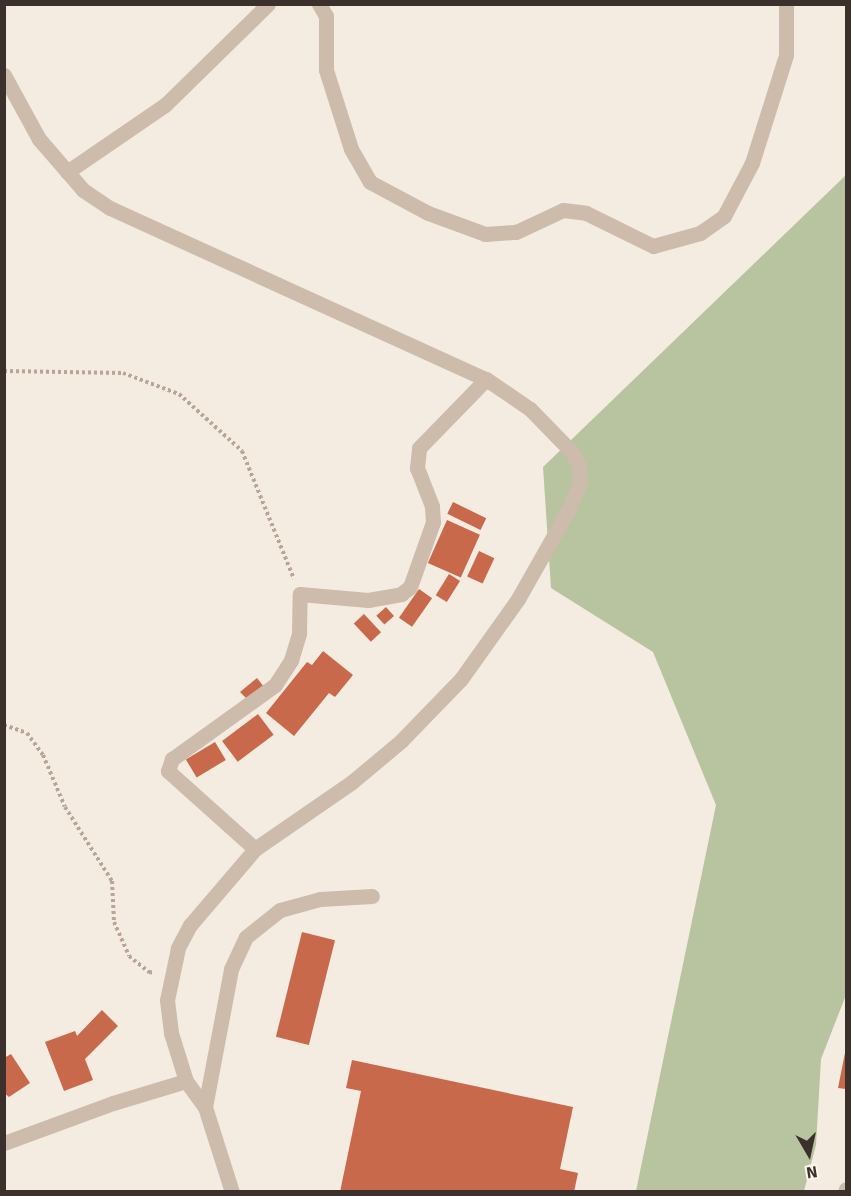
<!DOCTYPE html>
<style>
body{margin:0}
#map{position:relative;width:851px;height:1196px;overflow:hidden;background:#f4ebe1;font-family:Signika,sans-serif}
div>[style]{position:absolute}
.green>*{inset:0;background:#b8c4a0}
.building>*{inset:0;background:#c8694b;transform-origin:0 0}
.path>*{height:4px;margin-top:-2px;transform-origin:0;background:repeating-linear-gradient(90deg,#b9a596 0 3px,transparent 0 6px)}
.minor>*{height:15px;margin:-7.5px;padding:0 7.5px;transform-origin:7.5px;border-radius:7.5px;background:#cdbbac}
span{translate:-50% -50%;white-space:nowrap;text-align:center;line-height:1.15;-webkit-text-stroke:5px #fbf5ee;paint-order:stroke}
.frame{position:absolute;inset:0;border:6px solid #3b302b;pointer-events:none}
.north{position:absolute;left:779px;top:1124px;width:60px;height:60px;-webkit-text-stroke:4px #fbf5ee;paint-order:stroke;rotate:171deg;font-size:16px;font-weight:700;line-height:24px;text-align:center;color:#3b302b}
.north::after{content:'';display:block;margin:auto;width:21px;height:27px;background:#3b302b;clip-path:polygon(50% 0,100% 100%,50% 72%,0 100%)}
</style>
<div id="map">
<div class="green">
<div style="clip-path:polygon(846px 175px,846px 995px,821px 1059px,816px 1145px,804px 1191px,636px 1191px,716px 805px,653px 652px,551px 588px,543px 467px)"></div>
</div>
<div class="building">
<div style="left:453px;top:502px;width:37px;height:13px;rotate:26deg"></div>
<div style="left:447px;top:520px;width:36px;height:47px;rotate:24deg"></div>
<div style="left:479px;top:551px;width:17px;height:28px;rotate:25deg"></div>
<div style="left:449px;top:574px;width:13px;height:25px;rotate:32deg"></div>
<div style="left:419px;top:589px;width:16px;height:35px;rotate:35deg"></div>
<div style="left:386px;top:607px;width:12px;height:13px;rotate:48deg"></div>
<div style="left:364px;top:614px;width:25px;height:14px;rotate:47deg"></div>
<div style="clip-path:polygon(323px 651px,353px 675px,335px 697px,329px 693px,294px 736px,266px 713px,307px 662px,312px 665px)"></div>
<div style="clip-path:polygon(257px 678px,264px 687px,249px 701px,240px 692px)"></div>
<div style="left:258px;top:714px;width:26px;height:45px;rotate:53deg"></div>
<div style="left:215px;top:742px;width:21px;height:34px;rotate:59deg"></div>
<div style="left:302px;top:932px;width:34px;height:108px;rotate:14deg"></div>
<div style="clip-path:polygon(102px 1010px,118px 1026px,85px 1059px,93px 1080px,64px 1091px,45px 1042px,75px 1031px,77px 1036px)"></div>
<div style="clip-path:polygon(845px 1053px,846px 1053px,846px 1089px,838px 1088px)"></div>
<div style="clip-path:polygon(11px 1054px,30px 1083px,9px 1097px,4px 1093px,4px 1058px)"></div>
<div style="clip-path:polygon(352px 1060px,573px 1107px,560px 1169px,578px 1173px,574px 1192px,340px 1192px,361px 1091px,346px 1088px)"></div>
</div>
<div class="path">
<div style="left:4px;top:371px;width:119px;rotate:1deg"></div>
<div style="left:123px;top:373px;width:60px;rotate:20.6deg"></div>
<div style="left:179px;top:394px;width:85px;rotate:42.1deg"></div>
<div style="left:242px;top:451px;width:138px;rotate:67.9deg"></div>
<div style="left:4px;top:725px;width:24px;rotate:19deg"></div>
<div style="left:27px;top:733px;width:27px;rotate:54deg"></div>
<div style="left:43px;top:755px;width:56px;rotate:67.1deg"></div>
<div style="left:65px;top:807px;width:88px;rotate:57.6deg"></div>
<div style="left:112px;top:881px;width:41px;rotate:87.2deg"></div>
<div style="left:114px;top:922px;width:37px;rotate:66deg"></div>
<div style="left:129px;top:956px;width:26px;rotate:39deg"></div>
<div style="left:149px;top:972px;width:6px;rotate:9deg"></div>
</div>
<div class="minor">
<div style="left:319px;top:4px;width:14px;rotate:60deg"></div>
<div style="left:326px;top:16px;width:54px;rotate:90deg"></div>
<div style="left:326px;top:70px;width:83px;rotate:72.4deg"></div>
<div style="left:351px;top:149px;width:38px;rotate:60deg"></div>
<div style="left:370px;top:182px;width:66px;rotate:28.1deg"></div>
<div style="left:428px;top:213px;width:61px;rotate:20.2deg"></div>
<div style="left:485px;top:234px;width:31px;rotate:-4deg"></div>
<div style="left:516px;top:232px;width:52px;rotate:-25.1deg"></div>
<div style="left:563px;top:210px;width:23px;rotate:7deg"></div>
<div style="left:586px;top:213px;width:75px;rotate:26.2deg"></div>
<div style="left:653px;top:246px;width:49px;rotate:-15.5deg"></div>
<div style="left:700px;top:233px;width:29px;rotate:-35deg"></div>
<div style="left:724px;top:216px;width:60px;rotate:-62.2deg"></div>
<div style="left:752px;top:163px;width:113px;rotate:-72.5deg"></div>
<div style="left:786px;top:55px;width:51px;rotate:-90deg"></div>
<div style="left:4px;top:75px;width:73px;rotate:61.3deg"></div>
<div style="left:39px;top:139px;width:67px;rotate:49.2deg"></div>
<div style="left:83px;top:190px;width:32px;rotate:34deg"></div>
<div style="left:110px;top:208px;width:413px;rotate:24.5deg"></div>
<div style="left:486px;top:379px;width:53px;rotate:34.3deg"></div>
<div style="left:530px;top:409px;width:60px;rotate:45.7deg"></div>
<div style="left:572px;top:452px;width:16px;rotate:63deg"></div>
<div style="left:579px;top:466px;width:17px;rotate:87deg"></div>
<div style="left:580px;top:483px;width:26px;rotate:113deg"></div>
<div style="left:570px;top:507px;width:106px;rotate:119.5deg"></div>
<div style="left:518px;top:599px;width:98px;rotate:125.5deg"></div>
<div style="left:461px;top:679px;width:86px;rotate:134.1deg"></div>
<div style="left:401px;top:741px;width:64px;rotate:140.1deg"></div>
<div style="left:352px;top:782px;width:118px;rotate:145.4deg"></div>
<div style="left:255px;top:849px;width:100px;rotate:130.5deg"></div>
<div style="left:190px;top:925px;width:26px;rotate:118deg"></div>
<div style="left:178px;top:948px;width:53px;rotate:101.9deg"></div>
<div style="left:167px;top:1000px;width:33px;rotate:83deg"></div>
<div style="left:171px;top:1033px;width:50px;rotate:72.6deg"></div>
<div style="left:67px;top:172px;width:119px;rotate:-34.4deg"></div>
<div style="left:165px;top:105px;width:144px;rotate:-44.4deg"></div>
<div style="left:255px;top:849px;width:117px;rotate:-138.1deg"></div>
<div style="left:168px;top:771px;width:13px;rotate:-72deg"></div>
<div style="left:172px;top:759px;width:127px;rotate:-35.7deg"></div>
<div style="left:275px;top:685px;width:30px;rotate:-57deg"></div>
<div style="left:291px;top:660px;width:28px;rotate:-73deg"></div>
<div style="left:299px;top:633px;width:39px;rotate:-89deg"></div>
<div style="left:300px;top:594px;width:68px;rotate:5deg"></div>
<div style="left:368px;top:600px;width:34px;rotate:-10deg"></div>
<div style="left:401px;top:594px;width:11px;rotate:-38deg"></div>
<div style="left:410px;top:587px;width:69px;rotate:-70.5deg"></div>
<div style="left:433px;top:522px;width:16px;rotate:-94deg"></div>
<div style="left:432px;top:506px;width:41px;rotate:-111.5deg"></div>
<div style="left:417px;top:468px;width:20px;rotate:-84deg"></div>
<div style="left:419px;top:448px;width:96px;rotate:-45.8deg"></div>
<div style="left:205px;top:1107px;width:140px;rotate:-79.3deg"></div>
<div style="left:231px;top:969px;width:35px;rotate:-65deg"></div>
<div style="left:246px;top:937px;width:43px;rotate:-38.5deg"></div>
<div style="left:280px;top:910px;width:41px;rotate:-15.4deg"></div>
<div style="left:320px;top:899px;width:52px;rotate:-3.3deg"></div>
<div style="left:4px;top:1143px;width:116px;rotate:-20.2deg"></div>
<div style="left:113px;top:1103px;width:76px;rotate:-16.8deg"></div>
<div style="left:186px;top:1081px;width:32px;rotate:54deg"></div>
<div style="left:205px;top:1107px;width:89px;rotate:72.4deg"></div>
<div style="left:845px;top:1192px;width:3px;rotate:-72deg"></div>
</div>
<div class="frame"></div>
<div class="north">N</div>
</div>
